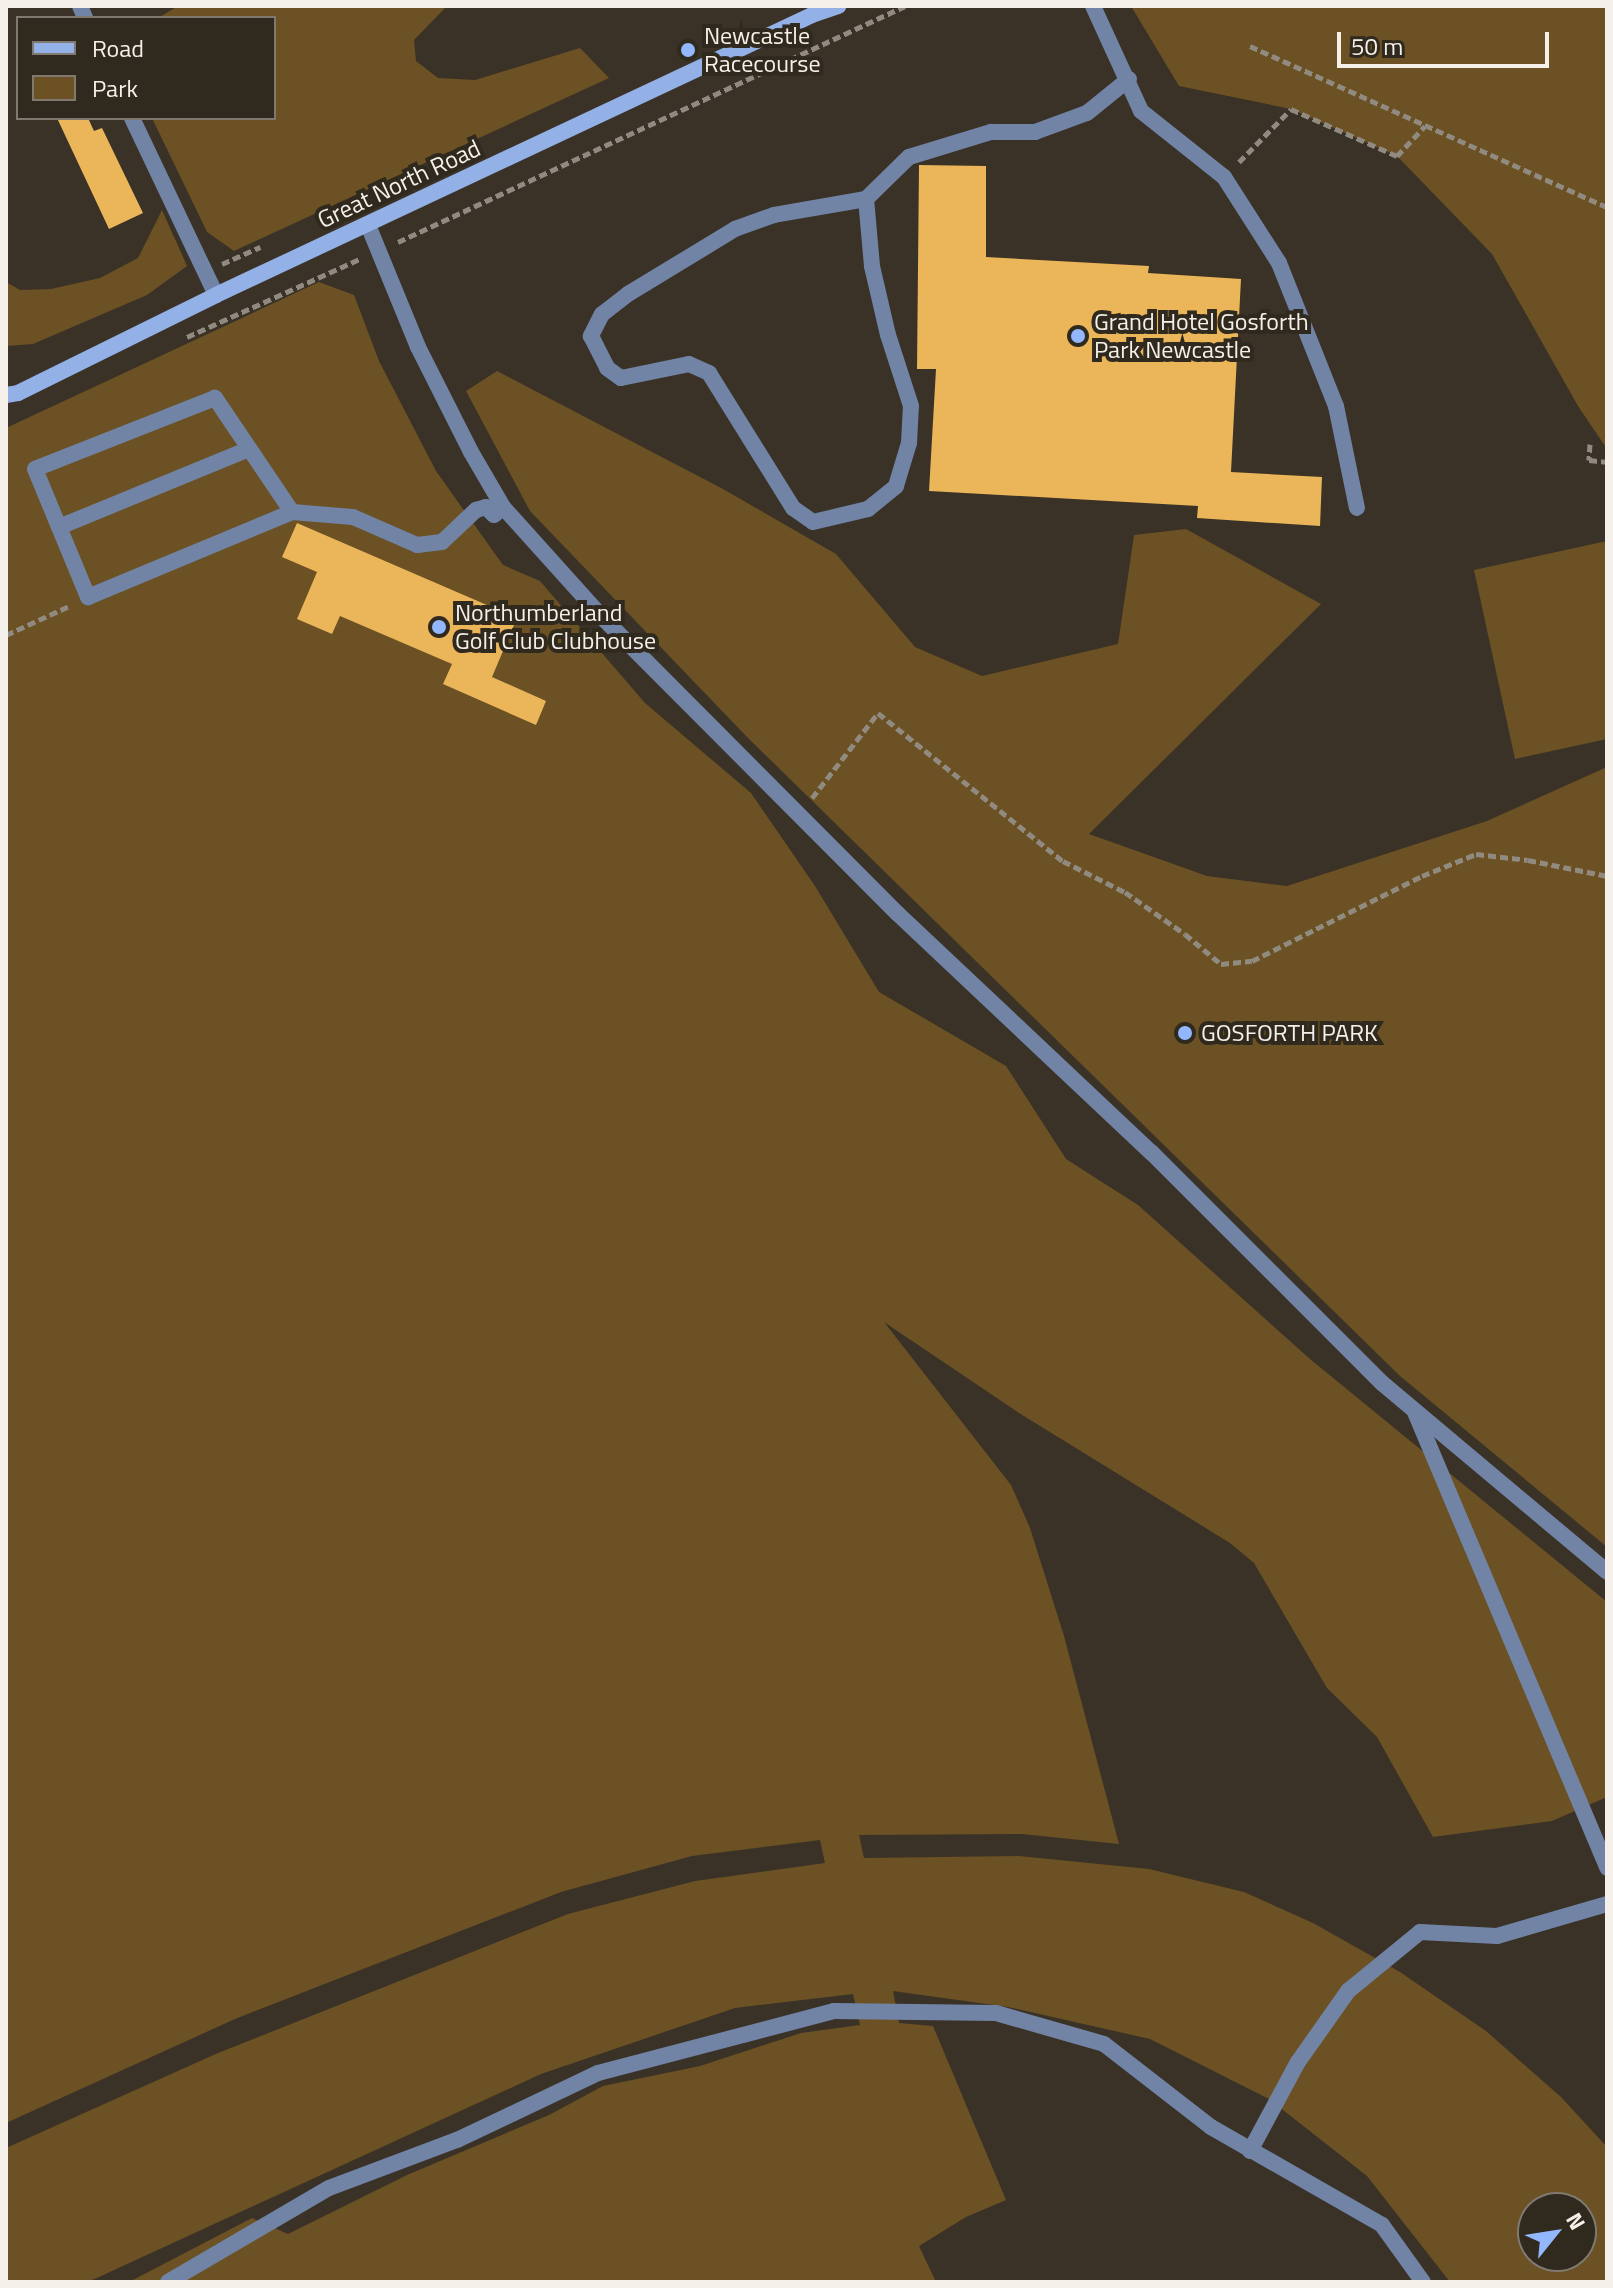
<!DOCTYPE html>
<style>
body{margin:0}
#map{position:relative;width:1613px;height:2288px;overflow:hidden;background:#3a3227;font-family:"Titillium Web",sans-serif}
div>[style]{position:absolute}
.green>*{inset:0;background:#6b5123}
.building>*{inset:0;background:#ebb55a}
.path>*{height:5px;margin-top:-2.5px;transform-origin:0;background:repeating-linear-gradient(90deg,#908a80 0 8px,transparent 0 12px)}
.service>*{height:16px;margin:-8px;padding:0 8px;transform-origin:8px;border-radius:8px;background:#7184a6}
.minor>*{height:16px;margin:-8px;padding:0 8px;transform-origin:8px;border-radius:8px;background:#7184a6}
.secondary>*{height:16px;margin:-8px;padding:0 8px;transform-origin:8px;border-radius:8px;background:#93b0e7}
.dots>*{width:22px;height:22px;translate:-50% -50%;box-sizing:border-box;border:4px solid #30291d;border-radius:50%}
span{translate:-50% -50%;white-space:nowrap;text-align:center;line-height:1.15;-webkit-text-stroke:8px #30291d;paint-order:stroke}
.poi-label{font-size:24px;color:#f5f0e9}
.left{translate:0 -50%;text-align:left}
.street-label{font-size:24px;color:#f5f0e9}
.frame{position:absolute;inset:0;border:8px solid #f5f0e9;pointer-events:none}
.legend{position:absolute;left:16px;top:16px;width:260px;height:104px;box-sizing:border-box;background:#30291d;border:2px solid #7f796f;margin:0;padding:10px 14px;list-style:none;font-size:24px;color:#f5f0e9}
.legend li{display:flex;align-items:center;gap:16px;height:40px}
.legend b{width:40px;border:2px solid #7f796f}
.north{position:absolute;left:1517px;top:2192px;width:80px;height:80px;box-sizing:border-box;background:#30291d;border:2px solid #7f796f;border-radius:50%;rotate:60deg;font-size:22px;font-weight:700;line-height:32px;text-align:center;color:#f5f0e9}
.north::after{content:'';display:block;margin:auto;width:28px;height:36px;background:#92b7fd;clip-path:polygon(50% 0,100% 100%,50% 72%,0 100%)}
.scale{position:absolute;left:1337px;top:32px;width:212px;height:36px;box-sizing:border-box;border:4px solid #f5f0e9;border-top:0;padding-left:10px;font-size:24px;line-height:28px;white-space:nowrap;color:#f5f0e9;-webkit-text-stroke:6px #30291d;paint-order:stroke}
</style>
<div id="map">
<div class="green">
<div style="clip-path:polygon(178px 6px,447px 6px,414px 40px,416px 61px,438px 78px,475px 80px,580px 48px,609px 78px,234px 251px,207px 232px,152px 118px,274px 118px,274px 18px,158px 18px)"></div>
<div style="clip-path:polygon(1131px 6px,1607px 6px,1607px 449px,1578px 406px,1492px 254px,1397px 156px,1291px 109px,1179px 86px)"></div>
<div style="clip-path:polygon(162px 210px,187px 266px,147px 295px,33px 344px,6px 346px,6px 282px,20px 290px,51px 289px,100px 278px,138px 258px)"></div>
<div style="clip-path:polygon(evenodd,319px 282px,354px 295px,379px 361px,436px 471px,503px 565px,540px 581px,645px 703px,751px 793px,815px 886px,879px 992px,1006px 1066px,1066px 1159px,1138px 1205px,1310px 1359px,1607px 1602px,1607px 1797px,1552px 1821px,1433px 1837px,1377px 1737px,1327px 1688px,1254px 1563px,1230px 1543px,1019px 1413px,884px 1322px,1011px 1485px,1030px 1528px,1064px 1636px,1119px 1844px,1022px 1834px,859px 1835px,864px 1858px,1019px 1856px,1149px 1869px,1244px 1892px,1313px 1923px,1400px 1972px,1486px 2031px,1561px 2097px,1607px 2147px,1607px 2282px,1450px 2282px,1367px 2176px,1269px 2099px,1150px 2039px,1008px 2007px,893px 1991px,899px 2023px,933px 2026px,1006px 2200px,966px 2217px,919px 2246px,936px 2282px,129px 2282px,252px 2218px,288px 2234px,407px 2175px,549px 2115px,603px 2086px,700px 2066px,801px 2033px,860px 2025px,853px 1994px,735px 2008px,541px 2074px,88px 2282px,6px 2282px,6px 2148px,218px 2053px,568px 1914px,695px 1881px,825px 1863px,820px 1840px,692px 1856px,561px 1892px,235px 2019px,6px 2123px,6px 428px,319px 282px,1533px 2208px,1581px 2208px,1581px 2256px,1533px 2256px,1533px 2208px)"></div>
<div style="clip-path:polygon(497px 371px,723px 489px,836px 554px,915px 647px,982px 676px,1118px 644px,1134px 535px,1186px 529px,1321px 604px,1089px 834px,1207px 876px,1287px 886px,1487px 821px,1607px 767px,1607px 1547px,1400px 1376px,747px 737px,530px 511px,466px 391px)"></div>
<div style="clip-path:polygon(1607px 541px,1607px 739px,1515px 759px,1474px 570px)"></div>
</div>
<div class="building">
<div style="clip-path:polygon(57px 118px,88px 118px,94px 131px,102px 128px,143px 213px,109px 229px)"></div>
<div style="clip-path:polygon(919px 165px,986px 166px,986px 257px,1149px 266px,1148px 273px,1241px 279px,1231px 472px,1322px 477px,1320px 526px,1197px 518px,1198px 506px,929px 491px,936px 369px,917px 369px)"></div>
<div style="clip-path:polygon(297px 523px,517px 618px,492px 677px,546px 701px,536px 725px,443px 684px,452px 664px,340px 616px,332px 634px,297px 619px,317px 572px,282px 557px)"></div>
</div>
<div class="path">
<div style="left:1250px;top:46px;width:392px;rotate:24.3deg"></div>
<div style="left:1239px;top:162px;width:74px;rotate:-45.5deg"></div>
<div style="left:1291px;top:109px;width:116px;rotate:23.9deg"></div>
<div style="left:1397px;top:156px;width:41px;rotate:-47deg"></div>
<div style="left:398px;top:242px;width:559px;rotate:-24.96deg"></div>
<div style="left:222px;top:264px;width:42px;rotate:-24.1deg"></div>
<div style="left:187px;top:337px;width:190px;rotate:-24.3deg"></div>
<div style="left:1590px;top:444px;width:16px;rotate:94deg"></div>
<div style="left:1589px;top:460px;width:18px;rotate:6deg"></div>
<div style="left:6px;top:635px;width:69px;rotate:-24.7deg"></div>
<div style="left:812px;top:798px;width:108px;rotate:-52.2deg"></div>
<div style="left:878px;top:713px;width:237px;rotate:38.7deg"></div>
<div style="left:1063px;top:861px;width:69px;rotate:26.6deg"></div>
<div style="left:1125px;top:892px;width:73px;rotate:35deg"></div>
<div style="left:1185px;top:934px;width:47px;rotate:39.8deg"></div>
<div style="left:1221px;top:964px;width:31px;rotate:-6deg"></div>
<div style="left:1252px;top:961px;width:190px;rotate:-26.6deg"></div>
<div style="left:1422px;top:876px;width:58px;rotate:-22.2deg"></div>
<div style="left:1476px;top:854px;width:52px;rotate:6.6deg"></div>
<div style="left:1528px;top:860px;width:81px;rotate:11.4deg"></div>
</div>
<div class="service">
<div style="left:80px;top:6px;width:13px;rotate:67deg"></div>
<div style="left:1093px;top:6px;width:115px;rotate:65.4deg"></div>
<div style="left:1141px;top:111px;width:106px;rotate:38.5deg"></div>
<div style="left:1224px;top:177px;width:102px;rotate:57.4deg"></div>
<div style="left:1279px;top:263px;width:154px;rotate:68.3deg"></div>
<div style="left:1336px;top:406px;width:104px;rotate:78.4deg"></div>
<div style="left:132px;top:118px;width:196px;rotate:64.6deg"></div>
<div style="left:866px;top:199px;width:93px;rotate:170.1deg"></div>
<div style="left:774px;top:215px;width:41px;rotate:160.3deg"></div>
<div style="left:735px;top:229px;width:125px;rotate:148.7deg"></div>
<div style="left:628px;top:294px;width:33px;rotate:142deg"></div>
<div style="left:602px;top:314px;width:25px;rotate:117deg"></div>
<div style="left:591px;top:336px;width:36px;rotate:63deg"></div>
<div style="left:607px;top:368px;width:17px;rotate:36deg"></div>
<div style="left:621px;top:378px;width:69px;rotate:-11.6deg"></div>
<div style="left:689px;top:364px;width:22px;rotate:24deg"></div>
<div style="left:709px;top:373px;width:159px;rotate:58.1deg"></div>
<div style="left:793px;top:508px;width:24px;rotate:35deg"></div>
<div style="left:813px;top:522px;width:57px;rotate:-13.3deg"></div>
<div style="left:868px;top:509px;width:36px;rotate:-39deg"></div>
<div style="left:896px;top:486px;width:45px;rotate:-73.2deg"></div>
<div style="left:909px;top:443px;width:37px;rotate:-87deg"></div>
<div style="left:911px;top:406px;width:75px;rotate:-107.9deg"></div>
<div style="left:888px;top:335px;width:71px;rotate:-103.1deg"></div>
<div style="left:872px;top:266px;width:67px;rotate:-95.1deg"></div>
<div style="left:866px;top:199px;width:60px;rotate:-44.3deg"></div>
<div style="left:909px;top:157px;width:86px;rotate:-17deg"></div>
<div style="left:991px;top:132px;width:44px"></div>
<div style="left:1035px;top:132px;width:55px;rotate:-20.1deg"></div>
<div style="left:1087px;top:113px;width:54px;rotate:-39deg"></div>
<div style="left:292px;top:512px;width:138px;rotate:-124deg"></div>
<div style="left:215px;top:398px;width:193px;rotate:158.5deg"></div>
<div style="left:35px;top:469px;width:139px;rotate:67.5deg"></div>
<div style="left:88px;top:597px;width:221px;rotate:-22.6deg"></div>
<div style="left:292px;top:512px;width:61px;rotate:4.7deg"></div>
<div style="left:353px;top:517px;width:70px;rotate:23.6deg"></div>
<div style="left:417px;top:545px;width:25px;rotate:-7deg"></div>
<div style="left:442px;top:542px;width:47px;rotate:-43.3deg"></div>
<div style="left:476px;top:510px;width:10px;rotate:-17deg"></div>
<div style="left:486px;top:507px;width:11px;rotate:45deg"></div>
<div style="left:494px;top:515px;width:12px;rotate:-42deg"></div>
<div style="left:59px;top:527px;width:205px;rotate:-22.3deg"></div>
<div style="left:1414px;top:1410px;width:497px;rotate:67.1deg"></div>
<div style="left:1250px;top:2151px;width:101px;rotate:-61.7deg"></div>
<div style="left:1298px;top:2062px;width:87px;rotate:-54.8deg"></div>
<div style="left:1348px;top:1991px;width:93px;rotate:-39.3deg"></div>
<div style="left:1420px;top:1932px;width:77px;rotate:3deg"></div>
<div style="left:1497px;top:1936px;width:115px;rotate:-16.2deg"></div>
<div style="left:168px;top:2282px;width:186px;rotate:-30.3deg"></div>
<div style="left:329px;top:2188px;width:137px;rotate:-20.6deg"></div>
<div style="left:457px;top:2140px;width:156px;rotate:-25.4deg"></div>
<div style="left:598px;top:2073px;width:244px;rotate:-14.7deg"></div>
<div style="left:834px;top:2011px;width:162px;rotate:0.7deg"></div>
<div style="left:996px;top:2013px;width:112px;rotate:16deg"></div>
<div style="left:1104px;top:2044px;width:135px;rotate:37.8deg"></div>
<div style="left:1211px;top:2127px;width:197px;rotate:29.8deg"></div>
<div style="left:1382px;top:2225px;width:70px;rotate:54.3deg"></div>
</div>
<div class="minor">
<div style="left:368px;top:225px;width:132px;rotate:67.7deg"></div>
<div style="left:418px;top:347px;width:118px;rotate:63.2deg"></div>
<div style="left:471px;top:452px;width:64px;rotate:59.8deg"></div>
<div style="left:503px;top:507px;width:148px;rotate:48deg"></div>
<div style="left:602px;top:617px;width:418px;rotate:45.1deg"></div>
<div style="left:897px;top:913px;width:349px;rotate:43.3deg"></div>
<div style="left:1151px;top:1152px;width:327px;rotate:45deg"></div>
<div style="left:1382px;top:1383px;width:294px;rotate:40deg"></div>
</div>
<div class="secondary">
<div style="left:6px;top:395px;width:12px;rotate:-9deg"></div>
<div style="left:18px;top:393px;width:221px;rotate:-26.3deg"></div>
<div style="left:216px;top:295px;width:658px;rotate:-25.16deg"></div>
<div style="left:812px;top:15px;width:28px;rotate:-19deg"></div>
</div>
<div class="dots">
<div style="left:688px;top:50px;background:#92b7fd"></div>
<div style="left:1078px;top:336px;background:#92b7fd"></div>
<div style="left:439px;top:627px;background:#92b7fd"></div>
<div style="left:1185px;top:1033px;background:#92b7fd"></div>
</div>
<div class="poi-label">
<span class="left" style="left:704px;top:50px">Newcastle<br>Racecourse</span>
<span class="left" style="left:1094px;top:336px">Grand Hotel Gosforth<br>Park Newcastle</span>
<span class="left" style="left:455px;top:627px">Northumberland<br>Golf Club Clubhouse</span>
<span class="left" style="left:1201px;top:1033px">GOSFORTH PARK</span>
</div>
<div class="street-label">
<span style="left:399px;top:184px;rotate:-25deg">Great North Road</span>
</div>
<div class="frame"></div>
<ul class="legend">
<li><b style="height:10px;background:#93b0e7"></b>Road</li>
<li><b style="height:22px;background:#6b5123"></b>Park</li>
</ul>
<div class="north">N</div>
<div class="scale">50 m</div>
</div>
